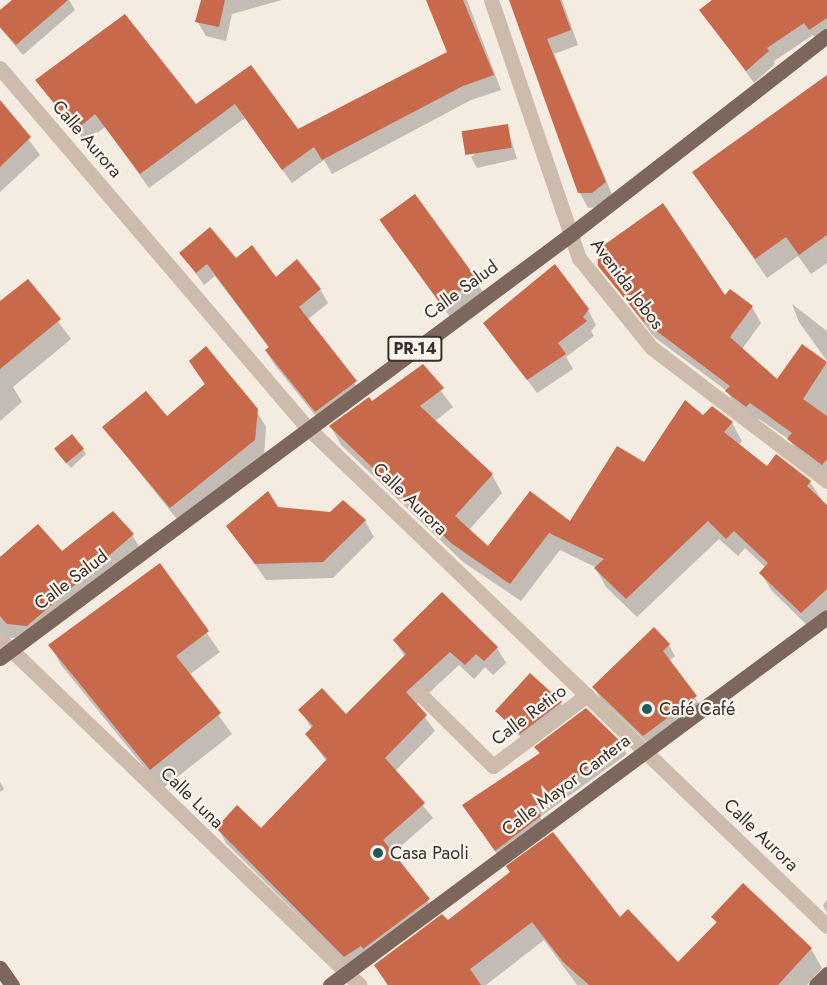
<!DOCTYPE html>
<meta charset="utf-8">
<style>
body{margin:0}
#map{position:relative;width:827px;height:985px;overflow:hidden;background:#f4ebe1;font-family:Jost,sans-serif}
div>[style]{position:absolute}
.shadow>*{inset:0;background:#0003}
.building>*{inset:0;background:#c8694b;transform-origin:0 0}
.minor>*{height:15px;margin:-7.5px;padding:0 7.5px;transform-origin:7.5px;border-radius:7.5px;background:#cdbbac}
.primary>*{height:15px;margin:-7.5px;padding:0 7.5px;transform-origin:7.5px;border-radius:7.5px;background:#7d675c}
.dots>*{width:16px;height:16px;translate:-50% -50%;box-sizing:border-box;border:3px solid #fbf5ee;border-radius:50%}
span{translate:-50% -50%;white-space:nowrap;text-align:center;line-height:1.15;-webkit-text-stroke:4.5px #fbf5ee;paint-order:stroke}
.shield-label span{padding:2px 4px;background:#fbf5ee;border:2px solid;border-radius:4px;-webkit-text-stroke-width:0}
.shield-label{font-size:16px;color:#3b302b;font-weight:700}
.street-label{font-size:18px;color:#3b302b}
.poi-label{font-size:18px;color:#3b302b}
.left{translate:0 -50%;text-align:left}
</style>
<div id="map">
<div class="shadow">
<div style="clip-path:polygon(14px 0,69px 0,75px 10px,23px 55px,0 28px,0 12px)"></div>
<div style="clip-path:polygon(202px 0,282px 0,232px 14px,226px 41px,206px 36px,197px 21px)"></div>
<div style="clip-path:polygon(427px 0,467px 0,501px 90px,471px 100px,332px 174px,324px 160px,292px 183px,245px 118px,149px 188px,105px 127px,86px 143px,37px 81px,195px 106px,251px 67px,298px 131px,449px 53px)"></div>
<div style="clip-path:polygon(510px 0,562px 0,578px 45px,554px 54px,613px 197px,600px 207px,588px 208px,580px 193px)"></div>
<div style="clip-path:polygon(714px 0,827px 0,827px 35px,817px 42px,813px 35px,774px 61px,775px 64px,754px 83px,701px 10px)"></div>
<div style="clip-path:polygon(827px 77px,827px 263px,811px 274px,798px 256px,767px 278px,694px 172px)"></div>
<div style="clip-path:polygon(6px 109px,40px 155px,0 192px,0 114px)"></div>
<div style="clip-path:polygon(507px 126px,517px 159px,477px 168px,471px 157px)"></div>
<div style="clip-path:polygon(382px 220px,476px 280px,485px 296px,452px 320px)"></div>
<div style="clip-path:polygon(181px 253px,236px 260px,276px 279px,320px 289px,328px 303px,307px 320px,363px 395px,323px 425px,274px 364px,266px 351px,269px 348px,215px 276px,204px 285px)"></div>
<div style="clip-path:polygon(599px 265px,752px 307px,761px 323px,742px 349px,777px 381px,803px 346px,827px 364px,827px 476px,798px 455px,790px 440px,759px 419px,756px 422px,736px 407px,727px 391px,654px 337px)"></div>
<div style="clip-path:polygon(28px 281px,71px 339px,13px 387px,22px 402px,0 421px,0 303px)"></div>
<div style="clip-path:polygon(792px 304px,827px 331px,827px 361px,799px 322px)"></div>
<div style="clip-path:polygon(588px 310px,596px 325px,591px 331px,594px 336px,566px 357px,573px 369px,537px 393px,485px 323px)"></div>
<div style="clip-path:polygon(190px 362px,256px 410px,266px 427px,264px 457px,180px 523px,104px 428px,167px 418px,206px 386px)"></div>
<div style="clip-path:polygon(422px 366px,453px 407px,434px 422px,492px 475px,502px 493px,469px 530px,488px 548px,570px 523px,703px 417px,732px 423px,742px 441px,739px 445px,767px 468px,810px 482px,827px 508px,827px 617px,813px 631px,772px 591px,761px 573px,766px 568px,745px 548px,738px 556px,719px 539px,637px 617px,606px 587px,595px 567px,560px 550px,521px 601px,463px 562px,341px 445px,331px 427px,372px 403px)"></div>
<div style="clip-path:polygon(83px 449px,86px 454px,71px 468px,59px 455px)"></div>
<div style="clip-path:polygon(278px 508px,365px 521px,374px 537px,333px 578px,266px 580px,228px 526px)"></div>
<div style="clip-path:polygon(132px 535px,141px 549px,36px 639px,0 637px,0 559px,62px 553px)"></div>
<div style="clip-path:polygon(159px 565px,220px 652px,189px 675px,232px 734px,162px 789px,61px 665px,50px 645px)"></div>
<div style="clip-path:polygon(442px 594px,497px 648px,506px 663px,493px 675px,485px 667px,474px 679px,459px 665px,416px 705px,435px 731px,395px 771px,433px 818px,392px 854px,437px 914px,354px 971px,226px 843px,218px 828px,261px 830px,327px 762px,306px 734px,312px 729px,300px 710px,346px 716px,405px 657px,394px 640px)"></div>
<div style="clip-path:polygon(669px 645px,675px 656px,669px 661px,702px 708px,651px 746px,600px 698px,594px 687px)"></div>
<div style="clip-path:polygon(561px 703px,567px 714px,527px 744px,497px 711px)"></div>
<div style="clip-path:polygon(621px 744px,627px 754px,540px 817px,546px 828px,502px 861px,471px 816px,540px 754px,536px 748px)"></div>
<div style="clip-path:polygon(0 782px,4px 789px,0 792px)"></div>
<div style="clip-path:polygon(743px 885px,811px 949px,822px 968px,807px 985px,577px 985px,544px 940px,486px 985px,387px 985px,376px 965px,447px 922px,620px 919px,678px 964px,717px 924px,713px 917px)"></div>
<div style="clip-path:polygon(827px 900px,827px 913px,823px 905px)"></div>
</div>
<div class="building">
<div style="clip-path:polygon(12px 0,68px 0,16px 45px,0 27px,0 10px)"></div>
<div style="clip-path:polygon(201px 0,225px 0,219px 27px,195px 22px)"></div>
<div style="clip-path:polygon(426px 0,463px 0,494px 75px,463px 86px,322px 160px,314px 147px,282px 170px,235px 104px,140px 174px,95px 114px,76px 130px,35px 80px,125px 14px,196px 104px,251px 65px,298px 129px,447px 52px)"></div>
<div style="clip-path:polygon(509px 0,560px 0,571px 30px,547px 39px,606px 182px,592px 193px,578px 193px)"></div>
<div style="clip-path:polygon(712px 0,827px 0,827px 18px,809px 30px,804px 23px,767px 48px,769px 51px,746px 71px,699px 10px)"></div>
<div style="clip-path:polygon(827px 75px,827px 235px,799px 255px,786px 237px,755px 259px,692px 172px)"></div>
<div style="clip-path:polygon(0 100px,31px 137px,0 167px)"></div>
<div style="left:508px;top:124px;width:24px;height:47px;rotate:81deg"></div>
<div style="left:415px;top:194px;width:105px;height:44px;rotate:54deg"></div>
<div style="clip-path:polygon(663px 203px,725px 295px,730px 289px,753px 306px,730px 337px,777px 379px,802px 344px,827px 362px,803px 399px,827px 416px,827px 459px,822px 465px,787px 439px,792px 433px,750px 403px,746px 407px,725px 391px,730px 386px,643px 321px,598px 266px,597px 250px)"></div>
<div style="clip-path:polygon(210px 227px,236px 258px,252px 245px,276px 277px,297px 259px,321px 289px,299px 307px,357px 381px,315px 412px,265px 350px,269px 347px,207px 264px,196px 273px,179px 253px)"></div>
<div style="clip-path:polygon(555px 264px,589px 309px,583px 317px,587px 321px,558px 343px,566px 354px,527px 380px,483px 323px)"></div>
<div style="clip-path:polygon(28px 279px,61px 319px,0 369px,0 301px)"></div>
<div style="clip-path:polygon(206px 346px,258px 409px,255px 440px,170px 508px,102px 427px,146px 391px,167px 416px,205px 384px,189px 361px)"></div>
<div style="clip-path:polygon(423px 364px,444px 388px,420px 406px,493px 474px,455px 516px,488px 546px,530px 491px,570px 521px,617px 446px,644px 462px,685px 400px,703px 415px,712px 406px,733px 422px,724px 432px,767px 466px,776px 454px,811px 481px,807px 486px,827px 505px,827px 589px,801px 613px,759px 573px,768px 563px,734px 531px,726px 539px,708px 521px,626px 599px,594px 568px,604px 559px,549px 533px,510px 584px,451px 543px,329px 426px,369px 397px,372px 401px)"></div>
<div style="left:72px;top:434px;width:19px;height:23px;rotate:51deg"></div>
<div style="clip-path:polygon(268px 491px,278px 507px,330px 512px,343px 500px,366px 520px,323px 562px,255px 564px,226px 526px)"></div>
<div style="clip-path:polygon(113px 511px,134px 534px,27px 626px,7px 624px,0 616px,0 557px,38px 524px,62px 551px)"></div>
<div style="clip-path:polygon(160px 563px,209px 631px,176px 656px,221px 713px,150px 770px,48px 645px)"></div>
<div style="clip-path:polygon(442px 592px,498px 647px,484px 661px,476px 654px,465px 665px,450px 652px,406px 692px,427px 715px,385px 758px,425px 803px,383px 840px,430px 899px,363px 949px,361px 946px,344px 957px,216px 828px,237px 805px,261px 828px,327px 759px,305px 734px,313px 726px,298px 710px,322px 688px,346px 714px,406px 654px,393px 640px)"></div>
<div style="clip-path:polygon(654px 627px,670px 644px,663px 651px,697px 696px,643px 736px,592px 687px)"></div>
<div style="clip-path:polygon(530px 673px,562px 702px,520px 734px,495px 711px)"></div>
<div style="clip-path:polygon(586px 708px,622px 743px,534px 807px,541px 816px,495px 851px,462px 805px,540px 753px,534px 747px)"></div>
<div style="clip-path:polygon(553px 832px,620px 917px,628px 909px,678px 962px,717px 922px,711px 917px,743px 883px,812px 948px,778px 985px,589px 985px,563px 962px,532px 922px,470px 969px,481px 985px,388px 985px,374px 965px,442px 914px,448px 920px,510px 872px,506px 866px)"></div>
</div>
<div class="minor">
<div style="left:491px;top:0;width:273px;rotate:71.2deg"></div>
<div style="left:579px;top:258px;width:116px;rotate:51deg"></div>
<div style="left:652px;top:348px;width:220px;rotate:37.2deg"></div>
<div style="left:0;top:68px;width:474px;rotate:49.5deg"></div>
<div style="left:308px;top:428px;width:719px;rotate:43.82deg"></div>
<div style="left:0;top:639px;width:499px;rotate:43.9deg"></div>
<div style="left:418px;top:692px;width:105px;rotate:44.6deg"></div>
<div style="left:493px;top:766px;width:118px;rotate:-37.1deg"></div>
</div>
<div class="primary">
<div style="left:0;top:658px;width:710px;rotate:-36.58deg"></div>
<div style="left:570px;top:235px;width:325px;rotate:-37.8deg"></div>
<div style="left:0;top:968px;width:21px;rotate:55deg"></div>
<div style="left:330px;top:985px;width:618px;rotate:-36.52deg"></div>
<div style="left:816px;top:985px;width:16px;rotate:-45deg"></div>
</div>
<div class="dots">
<div style="left:647px;top:709px;background:#1f5a5e"></div>
<div style="left:378px;top:853px;background:#1f5a5e"></div>
</div>
<div class="shield-label">
<span style="left:415px;top:349px">PR-14</span>
</div>
<div class="street-label">
<span style="left:87px;top:139px;rotate:49deg">Calle Aurora</span>
<span style="left:627px;top:284px;rotate:53deg">Avenida Jobos</span>
<span style="left:461px;top:290px;rotate:-36deg">Calle Salud</span>
<span style="left:410px;top:499px;rotate:44deg">Calle Aurora</span>
<span style="left:71px;top:580px;rotate:-37deg">Calle Salud</span>
<span style="left:529px;top:715px;rotate:-37deg">Calle Retiro</span>
<span style="left:566px;top:785px;rotate:-37deg">Calle Mayor Cantera</span>
<span style="left:192px;top:798px;rotate:44deg">Calle Luna</span>
<span style="left:761px;top:835px;rotate:44deg">Calle Aurora</span>
</div>
<div class="poi-label">
<span class="left" style="left:659px;top:709px">Café Café</span>
<span class="left" style="left:390px;top:853px">Casa Paoli</span>
</div>
</div>
